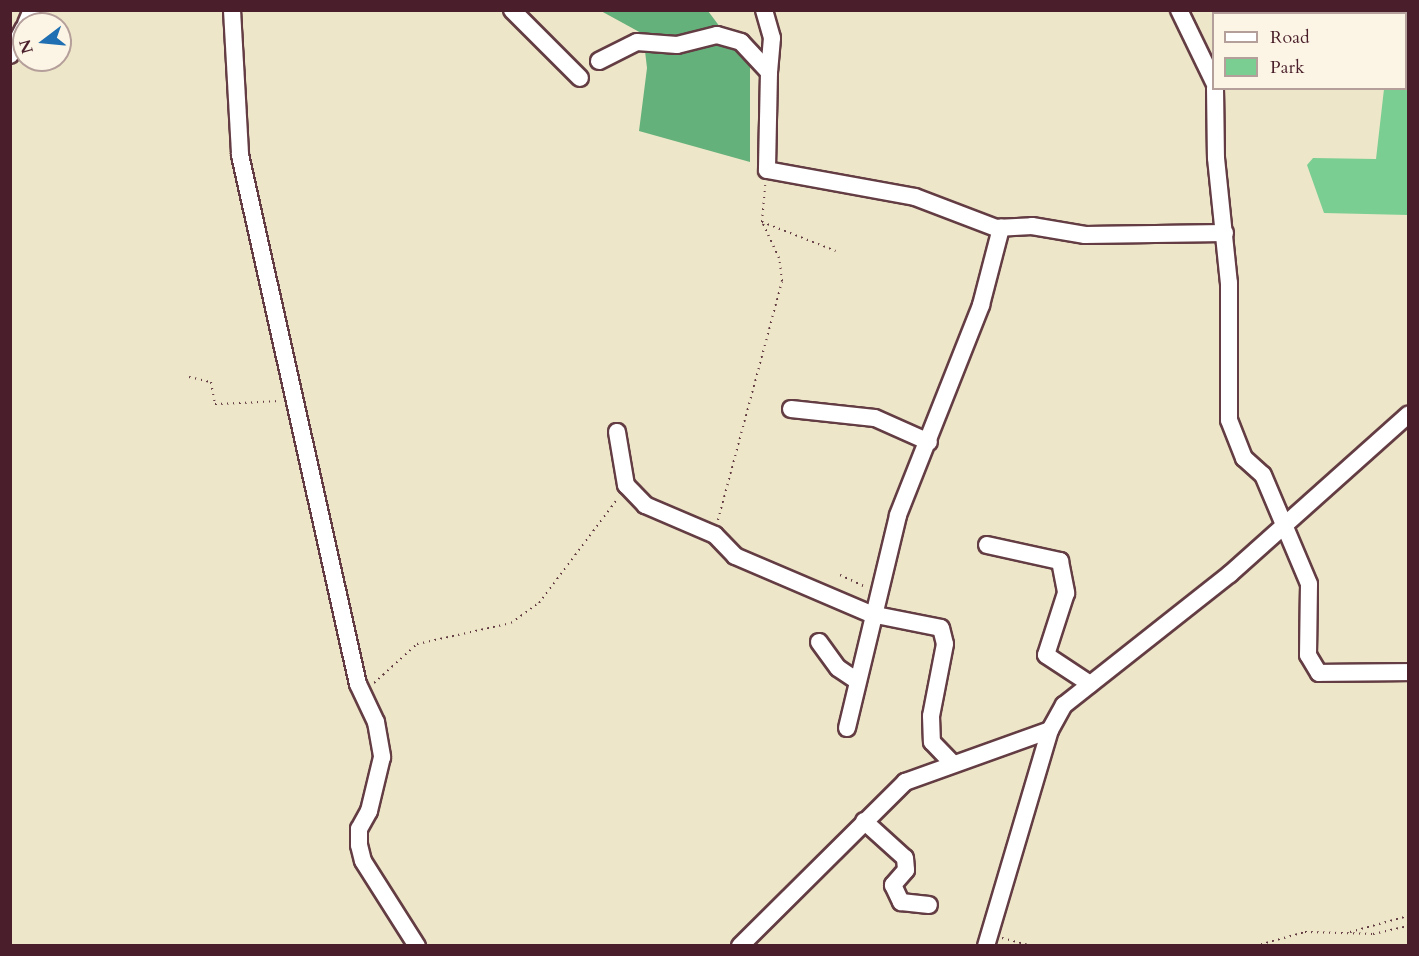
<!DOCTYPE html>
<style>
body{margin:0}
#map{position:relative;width:1419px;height:956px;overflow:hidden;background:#eee6c8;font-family:Cardo,serif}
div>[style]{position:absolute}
.green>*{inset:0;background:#7bce91}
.forest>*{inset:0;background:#64b17b}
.stream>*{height:4px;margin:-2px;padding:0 2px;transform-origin:2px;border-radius:2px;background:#7cace6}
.path>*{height:2px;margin-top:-1px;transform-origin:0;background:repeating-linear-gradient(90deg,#633d43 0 1.5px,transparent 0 6px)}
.roads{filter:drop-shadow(2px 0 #633d43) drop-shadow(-2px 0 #633d43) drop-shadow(0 2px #633d43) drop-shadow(0 -2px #633d43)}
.minor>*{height:16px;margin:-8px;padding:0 8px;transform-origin:8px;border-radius:8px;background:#fff}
span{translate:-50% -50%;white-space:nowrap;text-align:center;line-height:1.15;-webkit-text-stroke:4.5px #fcf5e5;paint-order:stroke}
.frame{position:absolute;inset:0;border:12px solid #4a1f2b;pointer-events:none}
.legend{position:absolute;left:1212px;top:12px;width:195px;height:78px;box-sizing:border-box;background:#fcf5e5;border:2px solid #b59f9b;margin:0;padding:8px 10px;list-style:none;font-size:18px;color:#4a1f2b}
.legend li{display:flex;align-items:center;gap:12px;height:30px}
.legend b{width:30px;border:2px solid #b59f9b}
.north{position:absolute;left:12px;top:12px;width:60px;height:60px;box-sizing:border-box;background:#fcf5e5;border:2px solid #b59f9b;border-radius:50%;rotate:254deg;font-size:16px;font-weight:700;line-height:24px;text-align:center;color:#4a1f2b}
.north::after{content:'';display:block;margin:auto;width:21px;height:27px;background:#1f6fb2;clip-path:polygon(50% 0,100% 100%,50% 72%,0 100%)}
</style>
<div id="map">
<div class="green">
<div style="clip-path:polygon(1408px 27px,1408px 215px,1324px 213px,1307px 165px,1313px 158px,1376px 159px,1384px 89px,1406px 88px)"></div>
</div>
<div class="forest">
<div style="clip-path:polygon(601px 11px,708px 11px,750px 67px,750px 162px,639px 131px,647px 68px,643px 34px)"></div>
</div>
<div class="stream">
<div style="left:359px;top:816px;width:34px;rotate:-75deg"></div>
</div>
<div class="path">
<div style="left:762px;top:222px;width:79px;rotate:21.4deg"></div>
<div style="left:189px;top:377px;width:23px;rotate:13deg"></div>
<div style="left:211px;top:382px;width:22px;rotate:80deg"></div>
<div style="left:215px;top:404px;width:65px;rotate:-2.6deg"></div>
<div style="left:718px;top:520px;width:247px;rotate:-75deg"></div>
<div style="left:782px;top:281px;width:23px;rotate:-97deg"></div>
<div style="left:779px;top:258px;width:40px;rotate:-115deg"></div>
<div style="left:762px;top:222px;width:37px;rotate:-85deg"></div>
<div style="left:840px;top:575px;width:29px;rotate:25deg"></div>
<div style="left:374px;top:683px;width:58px;rotate:-42.2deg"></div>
<div style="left:417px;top:644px;width:96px;rotate:-12.6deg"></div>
<div style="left:511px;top:623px;width:34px;rotate:-36deg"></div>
<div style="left:539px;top:603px;width:131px;rotate:-53deg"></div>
<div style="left:1350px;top:932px;width:60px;rotate:-15.4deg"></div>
<div style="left:1002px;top:938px;width:30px;rotate:15deg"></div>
<div style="left:1255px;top:946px;width:52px;rotate:-15.6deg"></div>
<div style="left:1305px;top:932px;width:68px;rotate:1.7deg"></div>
<div style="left:1373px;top:934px;width:36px;rotate:-13deg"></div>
</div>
<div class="roads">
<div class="minor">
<div style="left:232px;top:10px;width:145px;rotate:86.8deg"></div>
<div style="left:240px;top:155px;width:542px;rotate:77.43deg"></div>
<div style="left:358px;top:684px;width:42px;rotate:64.7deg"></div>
<div style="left:376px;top:722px;width:36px;rotate:80deg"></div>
<div style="left:382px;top:757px;width:56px;rotate:103.5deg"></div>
<div style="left:369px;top:811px;width:21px;rotate:119deg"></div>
<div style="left:359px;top:829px;width:16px;rotate:90deg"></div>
<div style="left:359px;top:845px;width:16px;rotate:76deg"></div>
<div style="left:363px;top:861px;width:101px;rotate:57.6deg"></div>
<div style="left:512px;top:10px;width:96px;rotate:45deg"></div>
<div style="left:764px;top:10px;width:29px;rotate:74deg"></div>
<div style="left:772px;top:38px;width:34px;rotate:95deg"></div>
<div style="left:1179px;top:10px;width:80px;rotate:64.1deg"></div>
<div style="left:26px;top:24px;width:15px;rotate:-67deg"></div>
<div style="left:10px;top:55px;width:30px;rotate:-63deg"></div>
<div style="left:599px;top:61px;width:42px;rotate:-26.6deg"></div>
<div style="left:637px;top:42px;width:40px;rotate:4.3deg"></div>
<div style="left:677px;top:45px;width:41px;rotate:-14deg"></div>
<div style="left:717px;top:35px;width:25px;rotate:16deg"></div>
<div style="left:741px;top:42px;width:41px;rotate:47deg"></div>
<div style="left:769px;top:72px;width:98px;rotate:91.2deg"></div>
<div style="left:767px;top:170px;width:150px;rotate:10.3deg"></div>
<div style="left:915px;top:197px;width:87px;rotate:20.9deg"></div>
<div style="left:996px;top:228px;width:36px;rotate:-3deg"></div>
<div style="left:1032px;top:226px;width:54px;rotate:9.6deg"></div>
<div style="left:1085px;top:235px;width:140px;rotate:-0.8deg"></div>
<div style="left:1215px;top:88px;width:70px;rotate:89.2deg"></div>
<div style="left:1216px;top:158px;width:126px;rotate:84.1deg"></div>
<div style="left:1229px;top:283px;width:137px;rotate:90deg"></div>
<div style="left:1229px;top:420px;width:41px;rotate:68.5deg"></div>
<div style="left:1244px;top:458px;width:25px;rotate:42deg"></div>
<div style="left:1263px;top:475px;width:118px;rotate:67.1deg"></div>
<div style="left:1309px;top:584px;width:71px;rotate:90.8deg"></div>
<div style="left:1308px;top:655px;width:21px;rotate:59deg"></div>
<div style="left:1319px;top:673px;width:89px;rotate:-0.6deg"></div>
<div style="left:791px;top:409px;width:84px;rotate:6.1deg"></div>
<div style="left:875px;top:418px;width:59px;rotate:24deg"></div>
<div style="left:617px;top:432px;width:54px;rotate:80.4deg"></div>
<div style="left:626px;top:485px;width:28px;rotate:46deg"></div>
<div style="left:645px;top:505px;width:76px;rotate:23.2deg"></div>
<div style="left:715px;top:535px;width:29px;rotate:46deg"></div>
<div style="left:735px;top:556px;width:148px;rotate:23.1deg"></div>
<div style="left:871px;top:614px;width:71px;rotate:11.3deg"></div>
<div style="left:941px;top:628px;width:16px;rotate:76deg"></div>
<div style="left:945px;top:644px;width:73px;rotate:101deg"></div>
<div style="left:931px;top:716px;width:26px;rotate:88deg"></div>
<div style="left:932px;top:742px;width:30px;rotate:46deg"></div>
<div style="left:987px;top:545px;width:75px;rotate:12.4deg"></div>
<div style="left:1060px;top:561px;width:33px;rotate:79deg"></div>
<div style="left:1066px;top:593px;width:65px;rotate:107.9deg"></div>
<div style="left:1046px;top:655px;width:53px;rotate:33.4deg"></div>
<div style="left:819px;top:642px;width:32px;rotate:54deg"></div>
<div style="left:838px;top:668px;width:23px;rotate:34deg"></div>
<div style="left:847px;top:728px;width:219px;rotate:-76.5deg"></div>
<div style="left:898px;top:515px;width:226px;rotate:-68.4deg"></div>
<div style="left:981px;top:305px;width:80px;rotate:-75.4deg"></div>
<div style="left:864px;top:821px;width:55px;rotate:42.1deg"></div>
<div style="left:905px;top:858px;width:12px;rotate:85deg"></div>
<div style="left:906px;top:870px;width:20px;rotate:131deg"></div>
<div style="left:893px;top:885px;width:19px;rotate:65deg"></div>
<div style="left:901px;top:902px;width:28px;rotate:6deg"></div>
<div style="left:740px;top:946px;width:233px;rotate:-44.8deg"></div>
<div style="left:905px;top:782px;width:154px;rotate:-19.7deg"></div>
<div style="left:986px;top:946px;width:225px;rotate:-73.5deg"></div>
<div style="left:1050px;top:730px;width:29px;rotate:-61deg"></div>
<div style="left:1064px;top:705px;width:211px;rotate:-38.3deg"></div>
<div style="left:1230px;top:574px;width:239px;rotate:-41.8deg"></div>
</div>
</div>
<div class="frame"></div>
<ul class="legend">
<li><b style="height:8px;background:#fff"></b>Road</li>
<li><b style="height:16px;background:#7bce91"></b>Park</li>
</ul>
<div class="north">N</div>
</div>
